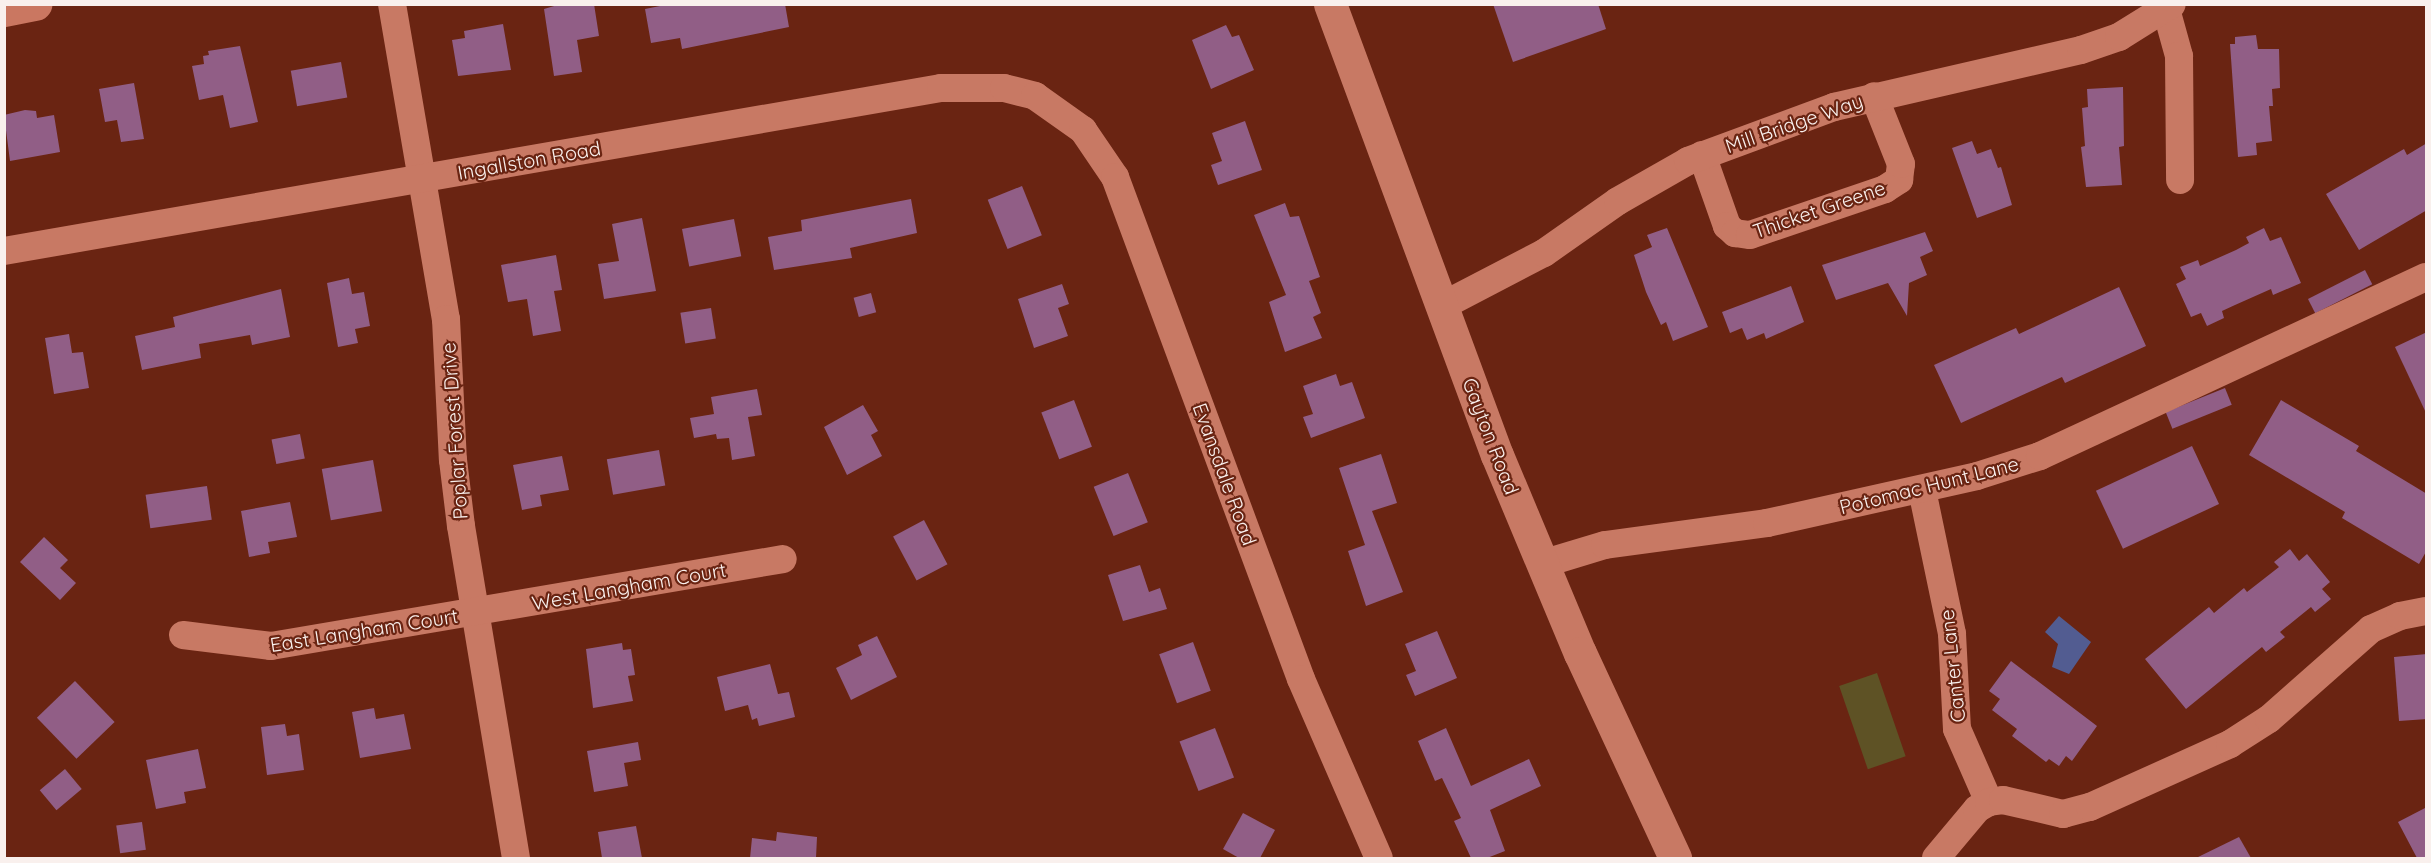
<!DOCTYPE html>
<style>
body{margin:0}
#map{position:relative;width:2431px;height:863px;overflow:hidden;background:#6a2412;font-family:Quicksand,sans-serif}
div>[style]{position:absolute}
.green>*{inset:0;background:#5e5225;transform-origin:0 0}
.water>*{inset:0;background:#525c91}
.building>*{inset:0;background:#915e86;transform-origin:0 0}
.minor>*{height:28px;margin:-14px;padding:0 14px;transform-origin:14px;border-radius:14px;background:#c87964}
.tertiary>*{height:33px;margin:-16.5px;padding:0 16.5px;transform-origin:16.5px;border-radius:16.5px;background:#c87964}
.secondary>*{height:33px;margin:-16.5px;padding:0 16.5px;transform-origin:16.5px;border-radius:16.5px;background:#ca7761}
span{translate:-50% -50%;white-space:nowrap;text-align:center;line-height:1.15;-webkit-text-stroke:4.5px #6a2412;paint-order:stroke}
.street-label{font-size:20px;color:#f9f0ed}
.frame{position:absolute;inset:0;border:6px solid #f9f0ed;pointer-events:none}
</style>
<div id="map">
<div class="green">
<div style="left:1877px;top:673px;width:88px;height:40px;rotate:71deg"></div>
</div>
<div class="water">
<div style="clip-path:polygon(2059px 616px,2091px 642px,2069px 674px,2052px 667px,2058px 644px,2045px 632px)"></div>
</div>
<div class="building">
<div style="clip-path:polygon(561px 4px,594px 4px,599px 36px,577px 40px,582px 72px,554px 76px,544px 9px)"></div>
<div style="clip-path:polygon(670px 4px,785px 4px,789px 27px,682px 49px,680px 38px,651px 43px,645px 9px)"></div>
<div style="clip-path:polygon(1493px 4px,1598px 4px,1606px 29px,1513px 62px)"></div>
<div style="clip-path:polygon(503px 24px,511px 70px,458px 76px,452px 40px,465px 38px,464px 31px)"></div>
<div style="clip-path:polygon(1226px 25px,1232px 37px,1239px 35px,1254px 70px,1211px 89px,1192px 40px)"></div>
<div style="clip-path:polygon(2256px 35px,2258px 49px,2279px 49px,2280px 88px,2272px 89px,2273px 106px,2269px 106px,2272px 141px,2256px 143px,2257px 155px,2238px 157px,2230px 44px,2235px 44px,2235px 37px)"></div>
<div style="clip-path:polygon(240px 46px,258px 122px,230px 128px,223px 95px,199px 100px,192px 66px,204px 64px,203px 56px,209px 55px,208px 51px)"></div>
<div style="left:341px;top:62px;width:36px;height:51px;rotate:80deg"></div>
<div style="clip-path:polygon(134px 83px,144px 139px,121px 142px,117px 120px,105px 122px,99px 89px)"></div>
<div style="clip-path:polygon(2123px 87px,2124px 146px,2119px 147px,2122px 185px,2086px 187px,2081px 147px,2085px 146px,2082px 108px,2088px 107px,2087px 89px)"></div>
<div style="clip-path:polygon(25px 110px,36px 111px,37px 118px,54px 115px,60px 152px,10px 161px,4px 115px)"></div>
<div style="clip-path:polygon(1245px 121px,1262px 170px,1218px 185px,1211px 165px,1222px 161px,1212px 133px)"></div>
<div style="clip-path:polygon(1972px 141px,1977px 154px,1991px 149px,1998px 168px,2001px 167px,2012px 205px,1977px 218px,1952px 148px)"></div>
<div style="clip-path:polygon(2427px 143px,2427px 210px,2359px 250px,2326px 194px,2404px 149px,2407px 155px)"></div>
<div style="left:1022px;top:186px;width:53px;height:37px;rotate:68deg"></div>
<div style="clip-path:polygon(911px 199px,917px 233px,850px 248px,852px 258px,774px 270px,768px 237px,802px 231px,801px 220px)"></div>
<div style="clip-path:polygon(1285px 203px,1290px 217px,1299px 216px,1320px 277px,1309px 281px,1321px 313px,1313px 317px,1322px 338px,1285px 352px,1269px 302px,1286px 295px,1254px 215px)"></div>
<div style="clip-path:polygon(642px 218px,656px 291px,604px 299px,598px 264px,619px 261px,612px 224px)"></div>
<div style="left:734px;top:219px;width:38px;height:53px;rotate:79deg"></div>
<div style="clip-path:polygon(1667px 228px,1708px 327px,1673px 341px,1666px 322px,1661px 325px,1646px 292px,1634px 255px,1652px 247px,1647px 235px)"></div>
<div style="clip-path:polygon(2264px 228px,2270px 241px,2281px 237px,2301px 283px,2273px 295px,2271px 289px,2235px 305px,2222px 311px,2224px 318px,2207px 326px,2201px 313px,2191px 317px,2176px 284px,2186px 279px,2180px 267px,2198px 260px,2200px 266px,2236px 250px,2249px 243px,2246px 237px)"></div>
<div style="clip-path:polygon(1925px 232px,1933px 251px,1920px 257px,1927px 275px,1909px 283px,1907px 316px,1888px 283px,1836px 300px,1822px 265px)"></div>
<div style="clip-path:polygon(556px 255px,562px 290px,554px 291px,561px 331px,533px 336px,527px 299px,508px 302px,501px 265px)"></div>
<div style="left:2365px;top:270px;width:16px;height:64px;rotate:63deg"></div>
<div style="clip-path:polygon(349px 278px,352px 294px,364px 292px,370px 326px,355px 329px,358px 343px,338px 347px,327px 283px)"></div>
<div style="clip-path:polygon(1062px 284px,1069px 304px,1058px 308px,1068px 336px,1034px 348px,1018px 299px)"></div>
<div style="clip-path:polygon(1791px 286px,1804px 322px,1766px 339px,1764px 333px,1747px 340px,1742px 328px,1730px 333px,1722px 312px)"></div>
<div style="clip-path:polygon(2119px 287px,2146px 346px,2065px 383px,2062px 377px,1961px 423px,1934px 365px,2016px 328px,2019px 334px)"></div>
<div style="clip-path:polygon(281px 289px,290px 337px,252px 345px,250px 335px,199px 344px,201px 358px,142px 370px,135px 336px,175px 327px,173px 317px)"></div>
<div style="left:871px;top:293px;width:20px;height:18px;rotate:75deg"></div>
<div style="left:711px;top:308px;width:31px;height:31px;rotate:81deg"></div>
<div style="clip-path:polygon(2427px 332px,2427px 415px,2395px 347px)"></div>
<div style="clip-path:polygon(69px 334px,72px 353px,83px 352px,89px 388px,54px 394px,45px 338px)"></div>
<div style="clip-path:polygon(1336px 374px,1340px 386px,1352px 382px,1365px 418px,1311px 438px,1303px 417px,1313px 414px,1303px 386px)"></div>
<div style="left:2225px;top:388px;width:18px;height:64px;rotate:68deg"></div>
<div style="clip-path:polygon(757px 389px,762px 415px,748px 417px,755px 456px,732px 460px,729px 438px,717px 439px,716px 434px,694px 438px,690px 418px,714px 414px,711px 397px)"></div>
<div style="left:1074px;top:400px;width:50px;height:35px;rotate:69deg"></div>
<div style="clip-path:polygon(2281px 400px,2359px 446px,2356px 451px,2427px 494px,2427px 550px,2419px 564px,2342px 518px,2345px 512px,2249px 455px)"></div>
<div style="clip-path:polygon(863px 405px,878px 431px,871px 435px,882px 456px,847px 475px,824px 427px)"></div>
<div style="left:300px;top:434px;width:25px;height:29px;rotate:79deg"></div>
<div style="left:2192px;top:446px;width:64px;height:106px;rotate:65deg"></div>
<div style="left:659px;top:450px;width:36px;height:53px;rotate:80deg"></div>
<div style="clip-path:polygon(1381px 454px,1397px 503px,1372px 511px,1403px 592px,1366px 606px,1348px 551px,1365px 545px,1339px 468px)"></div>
<div style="clip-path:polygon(562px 456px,569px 490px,540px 495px,542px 506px,522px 510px,513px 465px)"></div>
<div style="left:373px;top:460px;width:52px;height:52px;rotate:80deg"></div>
<div style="left:1128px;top:473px;width:53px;height:37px;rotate:68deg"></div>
<div style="left:207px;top:486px;width:34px;height:62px;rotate:82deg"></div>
<div style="clip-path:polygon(290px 502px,297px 537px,268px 542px,270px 553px,249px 557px,241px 511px)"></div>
<div style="left:924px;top:520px;width:50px;height:35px;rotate:62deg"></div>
<div style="clip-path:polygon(44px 537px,68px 560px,60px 568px,76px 583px,60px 600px,20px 562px)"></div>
<div style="clip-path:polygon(2290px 549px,2299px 561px,2307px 554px,2330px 582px,2322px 589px,2331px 599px,2315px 612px,2311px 607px,2280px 632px,2285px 637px,2266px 652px,2262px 647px,2186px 709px,2145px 659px,2209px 607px,2214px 613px,2244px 588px,2247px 592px,2279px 567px,2274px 562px)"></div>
<div style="clip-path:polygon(1140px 565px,1149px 592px,1160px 588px,1167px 609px,1123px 621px,1108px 575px)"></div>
<div style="clip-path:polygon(1437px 631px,1457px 678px,1415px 696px,1406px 675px,1416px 671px,1405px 644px)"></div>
<div style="clip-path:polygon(877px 636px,897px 677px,851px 700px,836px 668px,862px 655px,858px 645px)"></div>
<div style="left:1193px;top:642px;width:52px;height:36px;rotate:70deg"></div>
<div style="clip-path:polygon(622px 643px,623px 650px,631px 649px,635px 675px,628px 676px,633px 701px,593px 708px,586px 649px)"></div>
<div style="clip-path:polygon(2427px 654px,2427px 719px,2399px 721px,2394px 657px)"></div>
<div style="clip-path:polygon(2011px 661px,2097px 726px,2072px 761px,2066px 756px,2059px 766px,2049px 759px,2046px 762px,2012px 736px,2017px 729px,1992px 710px,2000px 699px,1989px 691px)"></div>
<div style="clip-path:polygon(770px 664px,778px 694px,789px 692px,795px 717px,759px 726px,757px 718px,752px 720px,748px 705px,725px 711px,717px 677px)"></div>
<div style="left:75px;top:681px;width:57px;height:53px;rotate:46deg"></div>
<div style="clip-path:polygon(374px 708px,376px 719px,404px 714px,411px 749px,360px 758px,352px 712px)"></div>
<div style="clip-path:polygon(285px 724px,287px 736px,299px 734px,304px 770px,267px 775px,261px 727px)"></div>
<div style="left:1215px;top:728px;width:53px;height:38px;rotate:69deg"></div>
<div style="clip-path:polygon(1446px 728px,1471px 786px,1529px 759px,1541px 786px,1490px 810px,1505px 851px,1487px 858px,1471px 858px,1454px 821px,1461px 818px,1442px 778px,1435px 781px,1418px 741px)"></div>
<div style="clip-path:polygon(638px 742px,641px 760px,624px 763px,628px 786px,594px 792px,587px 751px)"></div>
<div style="clip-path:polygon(198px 749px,206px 788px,184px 792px,186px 803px,156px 809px,146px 760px)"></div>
<div style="left:65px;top:769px;width:26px;height:33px;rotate:50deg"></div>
<div style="clip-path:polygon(2427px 807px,2427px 858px,2417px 858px,2398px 822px)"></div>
<div style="clip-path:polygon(1243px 813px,1275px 830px,1260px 858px,1239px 858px,1223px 849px)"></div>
<div style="left:142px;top:822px;width:28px;height:26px;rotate:82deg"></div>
<div style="clip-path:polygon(636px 826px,642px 858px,602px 858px,598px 832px)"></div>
<div style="clip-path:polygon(777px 832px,817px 837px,816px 858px,750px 858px,752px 838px,776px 841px)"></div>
<div style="clip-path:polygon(2239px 837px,2251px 858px,2196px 858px)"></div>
</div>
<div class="minor">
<div style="left:392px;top:4px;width:320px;rotate:80.3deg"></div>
<div style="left:446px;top:319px;width:141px;rotate:87.2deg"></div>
<div style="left:453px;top:460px;width:66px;rotate:83.1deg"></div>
<div style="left:461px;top:526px;width:337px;rotate:80.6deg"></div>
<div style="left:2166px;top:9px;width:49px;rotate:74.5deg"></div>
<div style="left:2179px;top:56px;width:124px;rotate:89.5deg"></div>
<div style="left:1702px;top:155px;width:75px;rotate:70.6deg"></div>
<div style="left:1727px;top:226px;width:11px;rotate:41deg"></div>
<div style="left:1735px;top:233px;width:15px;rotate:8deg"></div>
<div style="left:1750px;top:235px;width:143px;rotate:-18.8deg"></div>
<div style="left:1885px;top:189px;width:17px;rotate:-33deg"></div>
<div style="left:1899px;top:180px;width:16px;rotate:-83deg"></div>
<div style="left:1901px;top:164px;width:73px;rotate:-111.7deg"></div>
<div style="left:4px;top:251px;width:951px;rotate:-9.87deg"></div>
<div style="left:941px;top:88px;width:63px"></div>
<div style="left:1004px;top:88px;width:32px;rotate:14deg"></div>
<div style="left:1035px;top:96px;width:59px;rotate:35.3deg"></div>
<div style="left:1083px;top:130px;width:57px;rotate:55.8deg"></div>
<div style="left:1115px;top:177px;width:535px;rotate:69.67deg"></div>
<div style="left:1301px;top:679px;width:195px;rotate:66.5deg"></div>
<div style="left:1442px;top:306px;width:115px;rotate:-27.5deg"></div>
<div style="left:1544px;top:253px;width:90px;rotate:-35.1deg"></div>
<div style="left:1618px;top:201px;width:81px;rotate:-29.7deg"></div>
<div style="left:1688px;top:161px;width:156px;rotate:-20.3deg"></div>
<div style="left:1834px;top:107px;width:253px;rotate:-13deg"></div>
<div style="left:2081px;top:50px;width:40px;rotate:-18.9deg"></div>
<div style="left:2119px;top:37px;width:62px;rotate:-31.9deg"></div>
<div style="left:1922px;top:490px;width:147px;rotate:78.2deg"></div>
<div style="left:1952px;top:634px;width:95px;rotate:87deg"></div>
<div style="left:1957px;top:729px;width:80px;rotate:66.3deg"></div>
<div style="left:1542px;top:564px;width:66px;rotate:-16.8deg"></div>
<div style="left:1605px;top:545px;width:163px;rotate:-7.7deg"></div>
<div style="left:1767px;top:523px;width:215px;rotate:-12.6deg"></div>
<div style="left:1977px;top:476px;width:66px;rotate:-17.6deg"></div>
<div style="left:2040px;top:456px;width:425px;rotate:-24.9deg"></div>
<div style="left:183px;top:635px;width:89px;rotate:7.1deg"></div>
<div style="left:271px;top:646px;width:519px;rotate:-9.64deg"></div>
<div style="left:1936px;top:858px;width:64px;rotate:-50.1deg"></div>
<div style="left:1977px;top:809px;width:14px;rotate:-30deg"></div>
<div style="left:1989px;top:802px;width:14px;rotate:-8deg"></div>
<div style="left:2003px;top:800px;width:62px;rotate:13.1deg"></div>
<div style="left:2063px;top:814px;width:28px;rotate:-15deg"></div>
<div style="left:2090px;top:807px;width:154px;rotate:-24.2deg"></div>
<div style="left:2230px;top:744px;width:46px;rotate:-32.7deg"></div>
<div style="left:2269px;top:719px;width:136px;rotate:-41.4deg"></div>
<div style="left:2371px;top:629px;width:32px;rotate:-24deg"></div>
<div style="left:2400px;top:616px;width:26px;rotate:-11deg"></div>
</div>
<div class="tertiary">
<div style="left:1330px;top:4px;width:481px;rotate:69.7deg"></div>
<div style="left:1497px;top:455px;width:215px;rotate:67.3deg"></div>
<div style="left:1580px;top:653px;width:226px;rotate:65.1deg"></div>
</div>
<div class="secondary">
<div style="left:4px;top:10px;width:32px;rotate:-11deg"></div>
</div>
<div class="street-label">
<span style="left:1794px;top:123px;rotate:-19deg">Mill Bridge Way</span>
<span style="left:529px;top:160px;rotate:-10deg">Ingallston Road</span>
<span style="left:1819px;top:209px;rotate:-19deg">Thicket Greene</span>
<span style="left:454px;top:431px;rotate:-94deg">Poplar Forest Drive</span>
<span style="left:1491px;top:436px;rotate:69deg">Gayton Road</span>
<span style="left:1225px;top:474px;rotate:70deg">Evansdale Road</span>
<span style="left:1929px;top:485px;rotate:-14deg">Potomac Hunt Lane</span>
<span style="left:629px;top:586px;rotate:-10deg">West Langham Court</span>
<span style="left:364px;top:630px;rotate:-9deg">East Langham Court</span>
<span style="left:1952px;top:666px;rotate:-96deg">Canter Lane</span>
</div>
<div class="frame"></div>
</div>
